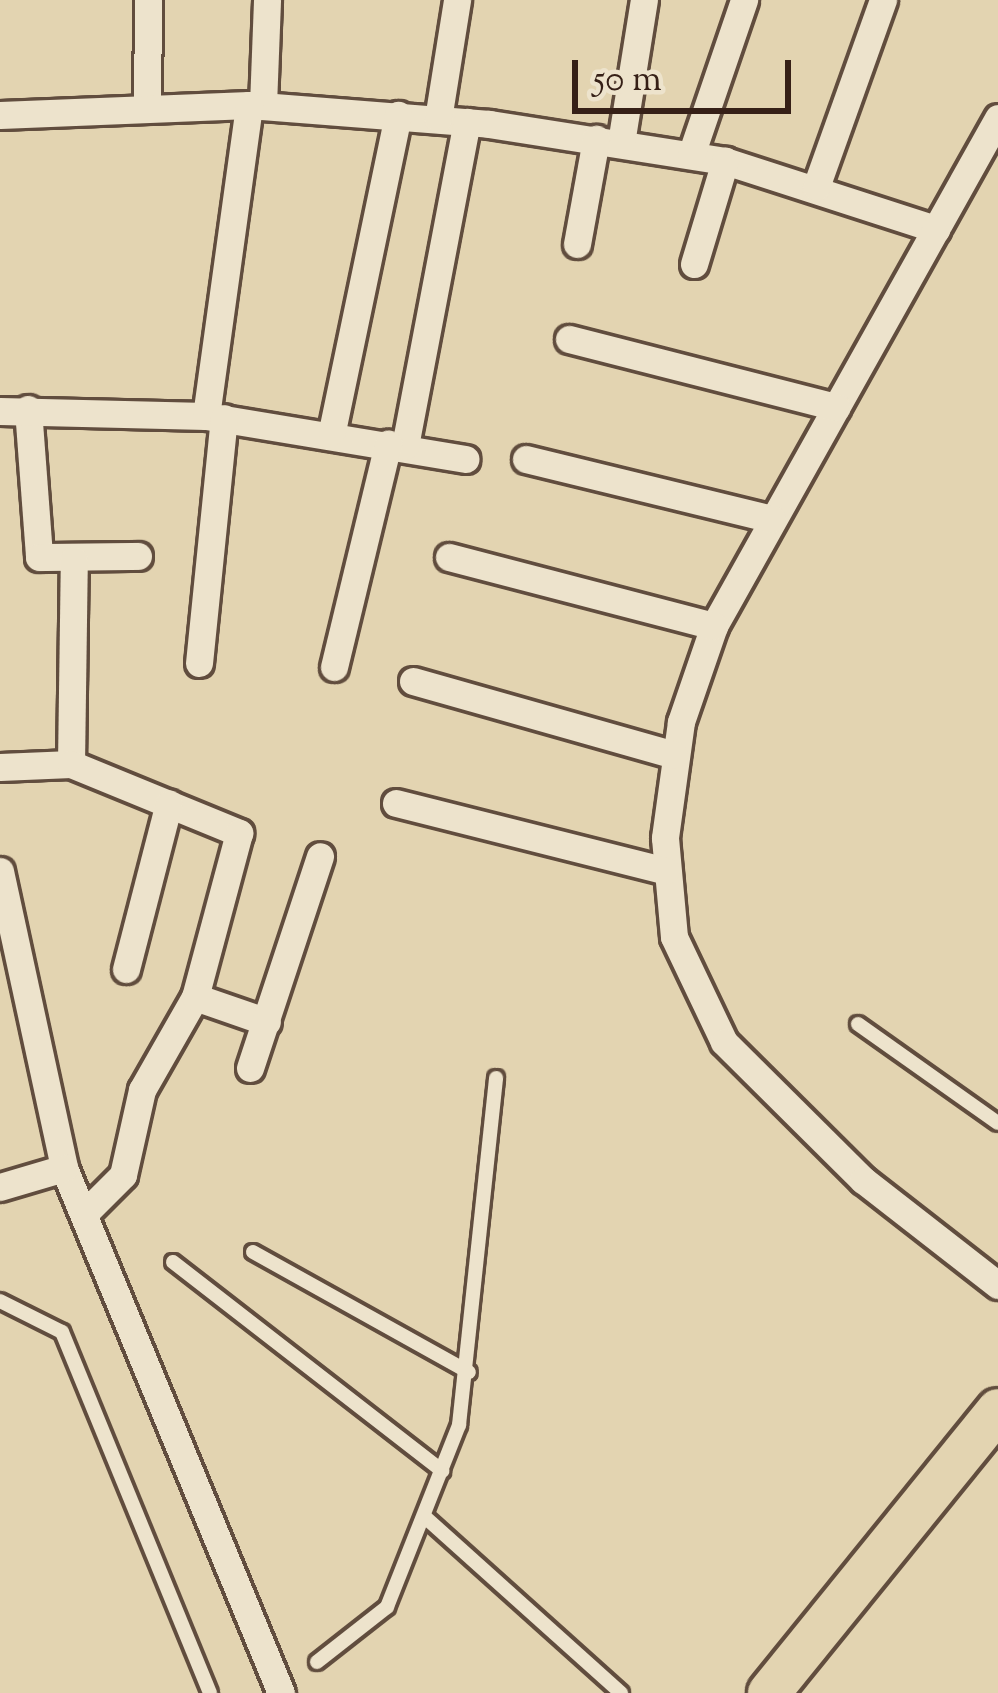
<!DOCTYPE html>
<style>
body{margin:0}
#map{position:relative;width:998px;height:1693px;overflow:hidden;background:#e3d4b1;font-family:"Sorts Mill Goudy",serif}
div>[style]{position:absolute}
.roads{filter:drop-shadow(3px 0 #614d3e) drop-shadow(-3px 0 #614d3e) drop-shadow(0 3px #614d3e) drop-shadow(0 -3px #614d3e)}
.lane>*{height:14px;margin:-7px;padding:0 7px;transform-origin:7px;border-radius:7px;background:#ede3cc}
.street>*{height:27px;margin:-13.5px;padding:0 13.5px;transform-origin:13.5px;border-radius:13.5px;background:#ede3cc}
.primary>*{height:42px;margin:-21px;padding:0 21px;transform-origin:21px;border-radius:21px;background:#e3d4b1}
span{translate:-50% -50%;white-space:nowrap;text-align:center;line-height:1.15;-webkit-text-stroke:9px #ede3cc;paint-order:stroke}
.scale{position:absolute;left:572px;top:60px;width:219px;height:54px;box-sizing:border-box;border:6px solid #362017;border-top:0;padding-left:15px;font-size:36px;line-height:42px;white-space:nowrap;color:#362017;-webkit-text-stroke:9px #ede3cc;paint-order:stroke}
</style>
<div id="map">
<div class="roads">
<div class="lane">
<div style="left:858px;top:1024px;width:171px;rotate:35.3deg"></div>
<div style="left:253px;top:1252px;width:247px;rotate:29.1deg"></div>
<div style="left:173px;top:1262px;width:341px;rotate:37.8deg"></div>
<div style="left:0;top:1301px;width:69px;rotate:26.6deg"></div>
<div style="left:62px;top:1332px;width:390px;rotate:67.7deg"></div>
<div style="left:426px;top:1518px;width:262px;rotate:41.9deg"></div>
<div style="left:317px;top:1662px;width:89px;rotate:-38.2deg"></div>
<div style="left:387px;top:1607px;width:196px;rotate:-68.4deg"></div>
<div style="left:459px;top:1425px;width:349px;rotate:-83.9deg"></div>
</div>
<div class="street">
<div style="left:147px;top:103px;width:103px;rotate:-89.4deg"></div>
<div style="left:263px;top:105px;width:105px;rotate:-87.8deg"></div>
<div style="left:0;top:115px;width:249px;rotate:-2.3deg"></div>
<div style="left:249px;top:105px;width:241px;rotate:4.5deg"></div>
<div style="left:489px;top:124px;width:239px;rotate:8.9deg"></div>
<div style="left:725px;top:161px;width:222px;rotate:17.9deg"></div>
<div style="left:998px;top:118px;width:582px;rotate:119.21deg"></div>
<div style="left:714px;top:626px;width:102px;rotate:109deg"></div>
<div style="left:681px;top:722px;width:117px;rotate:97.9deg"></div>
<div style="left:665px;top:838px;width:99px;rotate:84.8deg"></div>
<div style="left:674px;top:937px;width:116px;rotate:64.5deg"></div>
<div style="left:724px;top:1042px;width:196px;rotate:44.8deg"></div>
<div style="left:863px;top:1180px;width:171px;rotate:37.9deg"></div>
<div style="left:438px;top:119px;width:121px;rotate:-80.9deg"></div>
<div style="left:621px;top:143px;width:145px;rotate:-80.9deg"></div>
<div style="left:691px;top:155px;width:164px;rotate:-71.1deg"></div>
<div style="left:816px;top:187px;width:199px;rotate:-70.3deg"></div>
<div style="left:577px;top:244px;width:107px;rotate:-79.7deg"></div>
<div style="left:694px;top:264px;width:108px;rotate:-73.2deg"></div>
<div style="left:569px;top:339px;width:276px;rotate:14.3deg"></div>
<div style="left:28px;top:409px;width:148px;rotate:85.7deg"></div>
<div style="left:39px;top:557px;width:99px;rotate:-0.6deg"></div>
<div style="left:0;top:411px;width:206px;rotate:1.4deg"></div>
<div style="left:206px;top:416px;width:263px;rotate:9.4deg"></div>
<div style="left:206px;top:416px;width:314px;rotate:-82.1deg"></div>
<div style="left:332px;top:431px;width:323px;rotate:-78.2deg"></div>
<div style="left:405px;top:446px;width:330px;rotate:-79.2deg"></div>
<div style="left:526px;top:459px;width:253px;rotate:13.7deg"></div>
<div style="left:449px;top:557px;width:274px;rotate:14.6deg"></div>
<div style="left:199px;top:663px;width:246px;rotate:-84.2deg"></div>
<div style="left:334px;top:667px;width:230px;rotate:-76.4deg"></div>
<div style="left:413px;top:681px;width:271px;rotate:15.8deg"></div>
<div style="left:71px;top:764px;width:204px;rotate:-89.2deg"></div>
<div style="left:0;top:767px;width:71px;rotate:-2.4deg"></div>
<div style="left:71px;top:764px;width:182px;rotate:22.3deg"></div>
<div style="left:239px;top:833px;width:170px;rotate:105deg"></div>
<div style="left:195px;top:997px;width:107px;rotate:119.7deg"></div>
<div style="left:142px;top:1090px;width:87px;rotate:102.6deg"></div>
<div style="left:123px;top:1175px;width:52px;rotate:135deg"></div>
<div style="left:396px;top:803px;width:278px;rotate:14.1deg"></div>
<div style="left:0;top:871px;width:304px;rotate:77.8deg"></div>
<div style="left:64px;top:1168px;width:568px;rotate:67.54deg"></div>
<div style="left:126px;top:969px;width:171px;rotate:-75.5deg"></div>
<div style="left:195px;top:997px;width:76px;rotate:19.1deg"></div>
<div style="left:250px;top:1068px;width:223px;rotate:-71.7deg"></div>
<div style="left:0;top:1187px;width:67px;rotate:-16.5deg"></div>
</div>
<div class="primary">
<div style="left:769px;top:1693px;width:364px;rotate:-51deg"></div>
</div>
</div>
<div class="scale">50 m</div>
</div>
